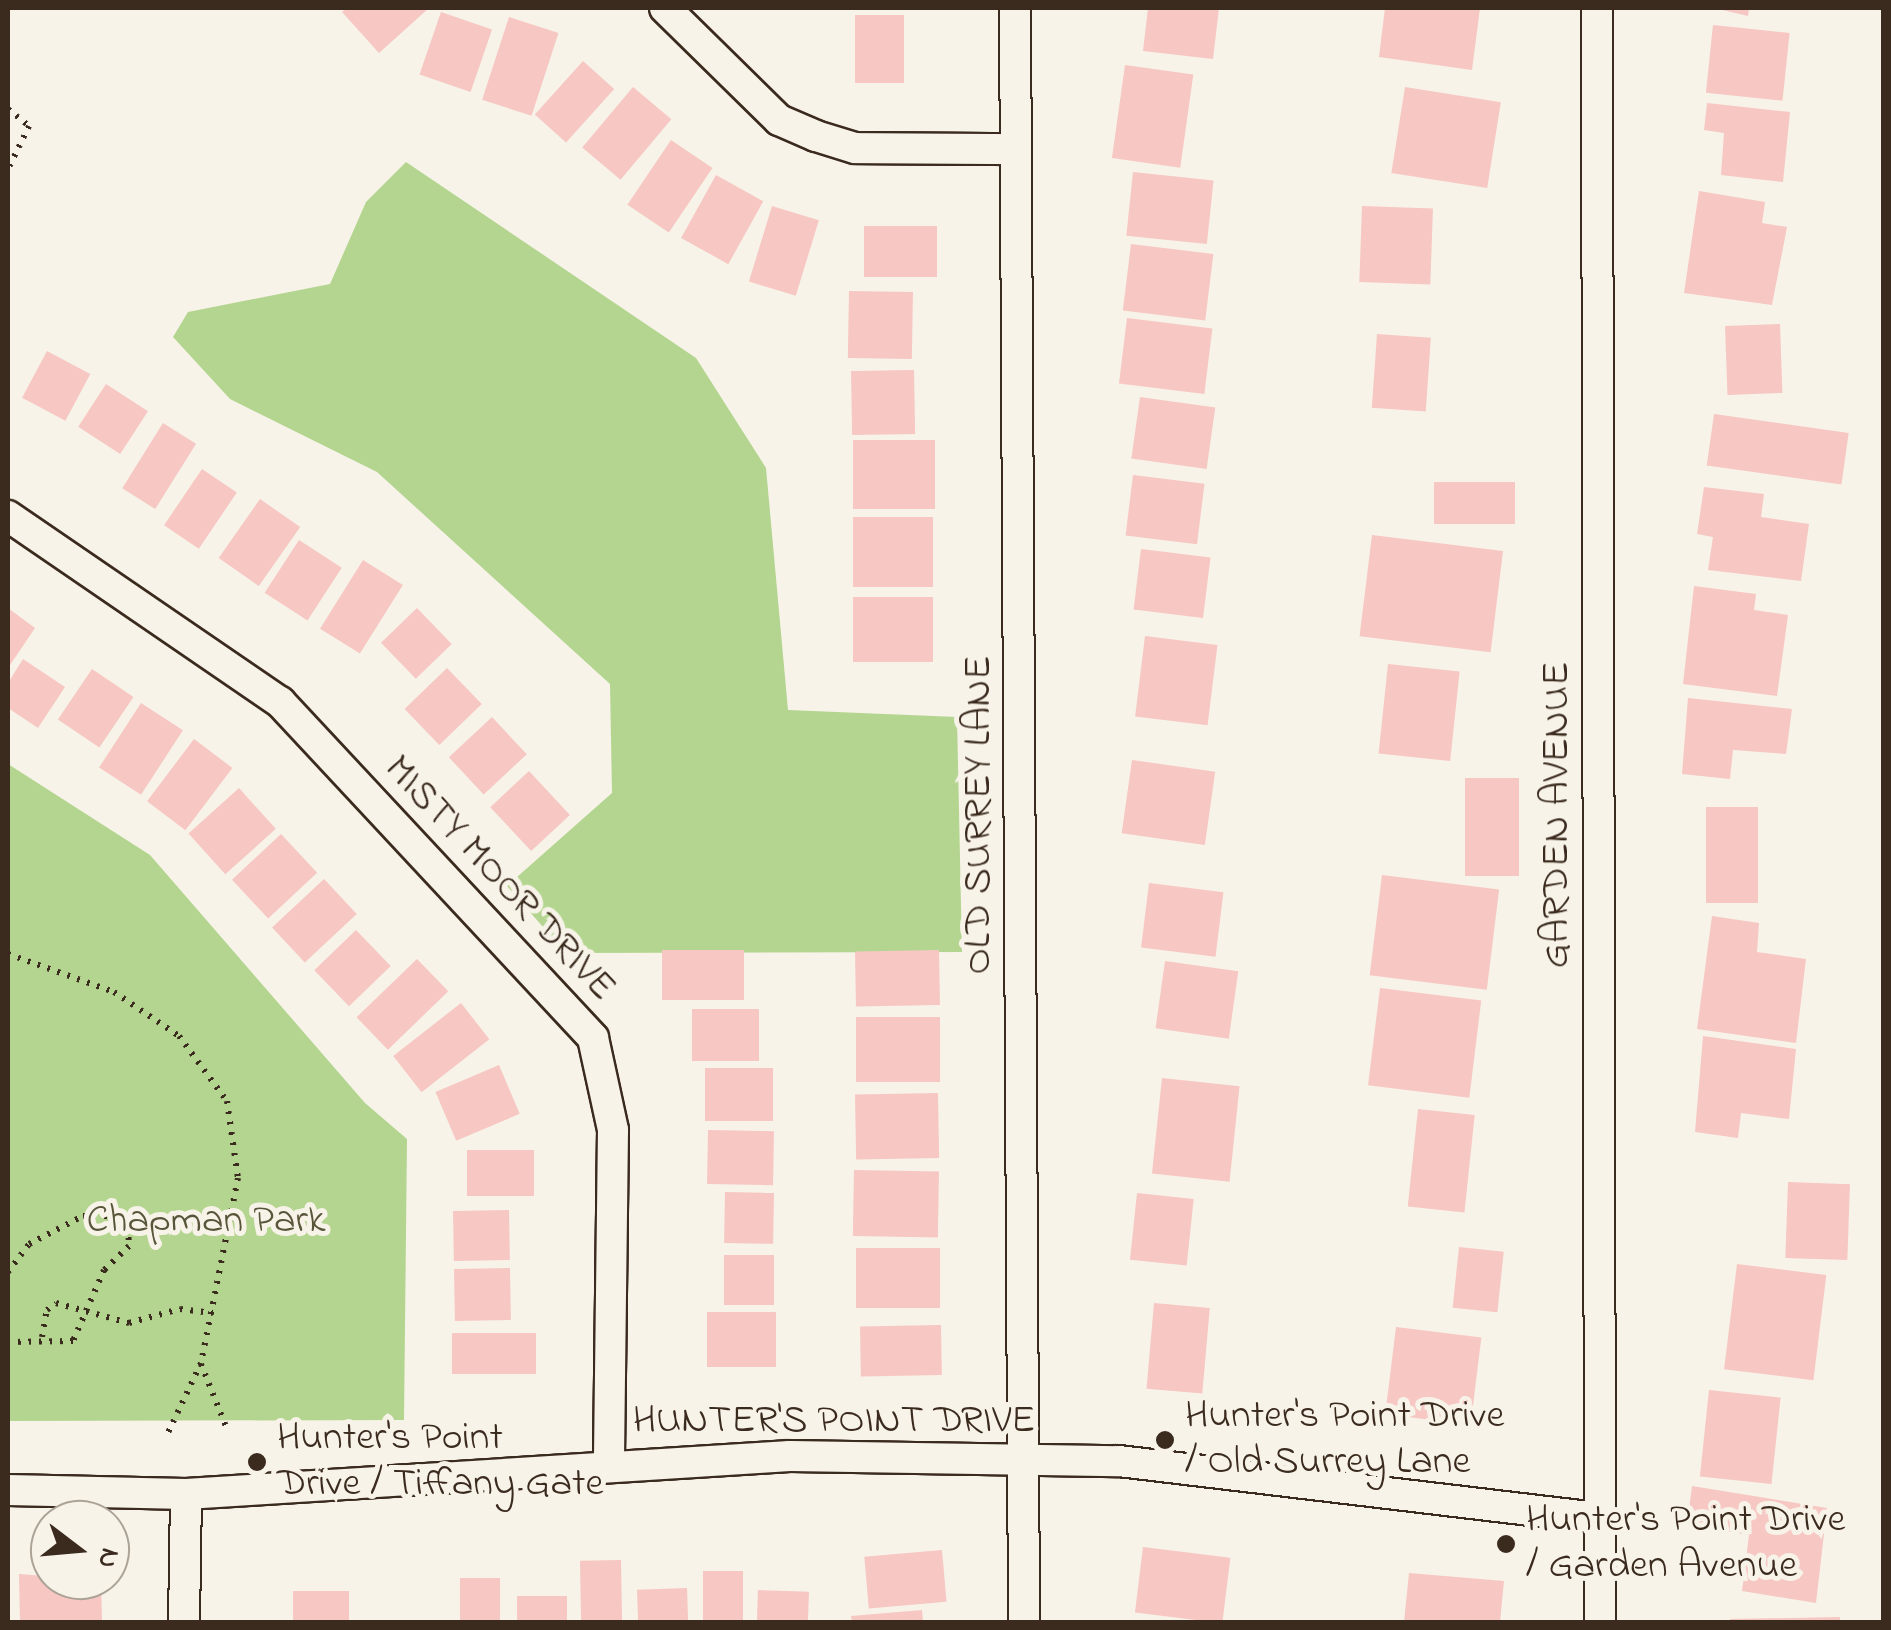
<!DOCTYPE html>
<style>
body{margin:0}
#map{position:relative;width:1891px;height:1630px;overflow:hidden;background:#f7f3e8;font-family:"Indie Flower",sans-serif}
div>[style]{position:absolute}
.green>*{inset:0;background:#b3d58f}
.building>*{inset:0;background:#f7c7c3;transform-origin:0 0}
.path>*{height:6px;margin-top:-3px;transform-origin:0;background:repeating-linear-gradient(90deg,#3b2a1e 0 2.5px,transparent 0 10.5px)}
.roads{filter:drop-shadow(2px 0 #3b2a1e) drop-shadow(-2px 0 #3b2a1e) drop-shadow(0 2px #3b2a1e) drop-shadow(0 -2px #3b2a1e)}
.minor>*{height:30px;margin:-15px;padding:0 15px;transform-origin:15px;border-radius:15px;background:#f7f3e8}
.dots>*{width:28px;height:28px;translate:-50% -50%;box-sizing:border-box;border:5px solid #f7f3e8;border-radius:50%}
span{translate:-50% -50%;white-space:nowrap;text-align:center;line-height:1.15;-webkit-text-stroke:10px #f7f3e8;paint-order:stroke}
.street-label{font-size:40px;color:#3b2a1e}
.park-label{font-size:40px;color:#59553a}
.poi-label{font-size:40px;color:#3b2a1e}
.left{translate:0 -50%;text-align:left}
.frame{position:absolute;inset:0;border:10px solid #3b2a1e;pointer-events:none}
.north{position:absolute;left:30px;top:1500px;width:100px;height:100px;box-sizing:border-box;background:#f7f3e8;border:2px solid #aca397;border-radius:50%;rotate:106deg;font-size:28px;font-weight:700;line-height:40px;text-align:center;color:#3b2a1e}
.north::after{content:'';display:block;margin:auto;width:35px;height:45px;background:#3b2a1e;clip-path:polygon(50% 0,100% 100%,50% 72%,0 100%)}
</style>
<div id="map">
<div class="green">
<div style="clip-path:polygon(406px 162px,696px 358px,766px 468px,788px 710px,957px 717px,962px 952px,566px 953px,507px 886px,612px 793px,610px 684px,377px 472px,230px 399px,173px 337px,188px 312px,330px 284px,366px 202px)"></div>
<div style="clip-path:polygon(8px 764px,150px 855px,365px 1103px,407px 1139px,404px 1420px,8px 1421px)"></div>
</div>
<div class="building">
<div style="clip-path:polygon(347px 8px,429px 8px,379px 53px,342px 12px)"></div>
<div style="clip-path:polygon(1148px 8px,1219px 8px,1213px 59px,1143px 51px)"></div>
<div style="clip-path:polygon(1385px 8px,1480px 8px,1472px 70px,1379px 57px)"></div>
<div style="clip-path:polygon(1714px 8px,1749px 8px,1748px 16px)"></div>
<div style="left:441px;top:12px;width:54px;height:66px;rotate:19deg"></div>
<div style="left:855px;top:15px;width:49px;height:68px"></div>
<div style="left:509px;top:17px;width:52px;height:87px;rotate:18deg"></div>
<div style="left:1713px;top:25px;width:77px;height:68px;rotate:6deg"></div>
<div style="left:583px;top:61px;width:42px;height:72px;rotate:42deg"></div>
<div style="left:1125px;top:65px;width:69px;height:94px;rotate:8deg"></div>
<div style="left:633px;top:87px;width:50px;height:79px;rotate:40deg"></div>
<div style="left:1405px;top:87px;width:97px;height:87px;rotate:9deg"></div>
<div style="clip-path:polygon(1707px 103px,1790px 112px,1783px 182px,1721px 175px,1724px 133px,1704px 130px)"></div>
<div style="left:671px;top:140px;width:50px;height:78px;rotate:34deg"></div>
<div style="left:1133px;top:172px;width:81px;height:64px;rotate:6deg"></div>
<div style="left:716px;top:175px;width:54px;height:72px;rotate:29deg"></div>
<div style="clip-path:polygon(1699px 191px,1765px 202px,1762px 223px,1787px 227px,1772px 305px,1684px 293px)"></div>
<div style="left:772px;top:206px;width:49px;height:79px;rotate:17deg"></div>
<div style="left:1362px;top:206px;width:71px;height:76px;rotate:2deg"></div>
<div style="left:864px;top:226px;width:73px;height:51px"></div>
<div style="left:1131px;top:244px;width:83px;height:67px;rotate:7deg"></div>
<div style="left:849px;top:291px;width:64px;height:67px;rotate:1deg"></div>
<div style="left:1127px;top:318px;width:86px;height:66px;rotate:7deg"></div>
<div style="left:1780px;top:324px;width:69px;height:55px;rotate:88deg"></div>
<div style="left:1377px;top:334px;width:54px;height:74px;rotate:4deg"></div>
<div style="left:47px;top:351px;width:49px;height:53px;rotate:28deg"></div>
<div style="left:914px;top:370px;width:64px;height:63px;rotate:89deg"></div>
<div style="left:106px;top:384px;width:50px;height:51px;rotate:33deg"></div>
<div style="left:1140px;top:397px;width:76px;height:62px;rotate:8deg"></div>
<div style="left:1714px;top:414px;width:136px;height:52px;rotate:8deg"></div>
<div style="left:163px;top:423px;width:39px;height:77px;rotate:32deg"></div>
<div style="left:935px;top:440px;width:69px;height:82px;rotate:90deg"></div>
<div style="left:202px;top:469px;width:42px;height:68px;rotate:34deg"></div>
<div style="left:1133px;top:475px;width:72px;height:61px;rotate:7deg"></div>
<div style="left:1434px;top:482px;width:81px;height:42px"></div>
<div style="clip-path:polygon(1704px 487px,1764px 494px,1761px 517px,1809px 524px,1801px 581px,1708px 570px,1713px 537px,1697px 534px)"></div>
<div style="left:260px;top:499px;width:49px;height:72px;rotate:35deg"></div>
<div style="left:853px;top:517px;width:80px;height:70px"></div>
<div style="left:1372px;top:535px;width:132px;height:102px;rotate:7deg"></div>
<div style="left:299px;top:540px;width:51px;height:63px;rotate:33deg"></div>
<div style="left:1141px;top:549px;width:70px;height:61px;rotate:7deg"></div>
<div style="left:363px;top:560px;width:47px;height:81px;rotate:32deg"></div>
<div style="clip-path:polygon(1694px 586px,1756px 594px,1754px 610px,1788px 615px,1777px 696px,1683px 684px)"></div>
<div style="left:853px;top:597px;width:80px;height:65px"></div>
<div style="clip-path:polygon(8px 608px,35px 628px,8px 668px)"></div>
<div style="left:417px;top:608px;width:50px;height:50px;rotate:46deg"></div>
<div style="left:1145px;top:636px;width:73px;height:81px;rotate:7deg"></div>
<div style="clip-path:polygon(23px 659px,65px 687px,38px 728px,8px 708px,8px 683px)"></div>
<div style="left:1388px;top:664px;width:72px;height:90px;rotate:6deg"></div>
<div style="left:447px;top:668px;width:50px;height:59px;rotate:46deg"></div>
<div style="left:92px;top:669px;width:50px;height:61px;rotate:34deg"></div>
<div style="clip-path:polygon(1688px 698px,1792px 709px,1786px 754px,1733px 750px,1730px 779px,1682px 774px)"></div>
<div style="left:141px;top:703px;width:50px;height:77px;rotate:33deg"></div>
<div style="left:492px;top:717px;width:51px;height:59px;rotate:47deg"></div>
<div style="left:194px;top:739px;width:48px;height:78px;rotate:37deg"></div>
<div style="left:1132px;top:760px;width:84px;height:74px;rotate:8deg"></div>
<div style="left:529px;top:771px;width:60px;height:53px;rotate:47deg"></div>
<div style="left:1465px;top:778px;width:54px;height:98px"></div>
<div style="left:239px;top:788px;width:55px;height:68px;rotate:48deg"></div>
<div style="left:1758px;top:807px;width:96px;height:52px;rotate:90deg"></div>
<div style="left:281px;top:834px;width:53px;height:67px;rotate:47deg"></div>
<div style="left:1382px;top:875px;width:118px;height:101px;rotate:7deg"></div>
<div style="left:324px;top:879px;width:48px;height:71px;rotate:47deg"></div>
<div style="left:1149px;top:883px;width:75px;height:65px;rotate:7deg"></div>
<div style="clip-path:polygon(1712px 916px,1759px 923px,1757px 952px,1806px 959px,1796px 1043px,1697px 1029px)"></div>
<div style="left:356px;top:930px;width:50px;height:58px;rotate:46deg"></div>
<div style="left:662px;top:950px;width:82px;height:50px"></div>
<div style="left:939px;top:950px;width:55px;height:84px;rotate:89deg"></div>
<div style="left:417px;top:959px;width:45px;height:84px;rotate:46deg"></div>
<div style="left:1165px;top:961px;width:74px;height:68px;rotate:8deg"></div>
<div style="left:1380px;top:988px;width:102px;height:98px;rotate:7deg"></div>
<div style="left:461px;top:1003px;width:46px;height:86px;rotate:52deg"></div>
<div style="left:692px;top:1009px;width:67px;height:52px"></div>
<div style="left:940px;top:1017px;width:65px;height:84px;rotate:90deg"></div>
<div style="clip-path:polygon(1703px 1036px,1796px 1049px,1789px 1119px,1741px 1113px,1738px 1138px,1695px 1132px)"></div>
<div style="left:499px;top:1065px;width:53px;height:69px;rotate:67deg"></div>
<div style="left:705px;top:1068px;width:68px;height:53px"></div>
<div style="left:1162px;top:1078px;width:78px;height:96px;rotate:6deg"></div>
<div style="left:938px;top:1093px;width:65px;height:83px;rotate:89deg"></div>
<div style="left:1418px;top:1109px;width:57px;height:98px;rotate:6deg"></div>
<div style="left:708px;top:1130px;width:66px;height:54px;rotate:1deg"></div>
<div style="left:467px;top:1150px;width:67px;height:46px"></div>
<div style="left:854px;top:1170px;width:85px;height:66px;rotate:1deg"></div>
<div style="left:1788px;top:1182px;width:62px;height:76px;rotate:2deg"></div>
<div style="left:725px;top:1192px;width:49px;height:51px;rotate:1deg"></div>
<div style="left:1137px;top:1193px;width:57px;height:67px;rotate:6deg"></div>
<div style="left:509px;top:1210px;width:50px;height:56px;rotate:89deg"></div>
<div style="left:1459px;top:1247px;width:45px;height:61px;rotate:6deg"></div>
<div style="left:940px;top:1248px;width:60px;height:84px;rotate:90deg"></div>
<div style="left:724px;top:1255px;width:50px;height:50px"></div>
<div style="left:1737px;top:1264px;width:90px;height:106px;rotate:7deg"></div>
<div style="left:510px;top:1268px;width:52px;height:56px;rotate:89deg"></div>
<div style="left:1154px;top:1303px;width:56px;height:86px;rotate:5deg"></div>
<div style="left:707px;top:1312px;width:69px;height:55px"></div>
<div style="left:941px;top:1325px;width:50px;height:81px;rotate:89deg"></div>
<div style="left:1396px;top:1327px;width:86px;height:88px;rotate:7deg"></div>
<div style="left:536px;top:1333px;width:41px;height:84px;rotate:90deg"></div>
<div style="left:1709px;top:1390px;width:72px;height:87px;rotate:6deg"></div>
<div style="clip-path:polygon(1692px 1486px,1827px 1508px,1816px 1603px,1742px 1591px,1749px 1535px,1687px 1525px)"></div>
<div style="left:1143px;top:1547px;width:88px;height:66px;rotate:7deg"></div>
<div style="left:942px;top:1550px;width:52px;height:78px;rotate:85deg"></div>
<div style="left:621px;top:1560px;width:62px;height:41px;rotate:89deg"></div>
<div style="left:703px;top:1571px;width:40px;height:51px"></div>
<div style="clip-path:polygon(1409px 1573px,1504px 1581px,1500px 1622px,1404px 1622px)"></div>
<div style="clip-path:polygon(19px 1574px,101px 1580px,102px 1620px,20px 1622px)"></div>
<div style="left:460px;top:1578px;width:40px;height:44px"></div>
<div style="left:687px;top:1588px;width:34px;height:50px;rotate:88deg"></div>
<div style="left:758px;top:1590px;width:51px;height:32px;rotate:2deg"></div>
<div style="left:293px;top:1591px;width:56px;height:31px"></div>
<div style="left:517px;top:1596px;width:50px;height:26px"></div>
<div style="clip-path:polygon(922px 1610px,923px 1622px,852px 1622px,851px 1616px)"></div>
<div style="clip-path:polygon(1840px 1617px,1840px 1622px,1730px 1622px,1730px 1619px)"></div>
</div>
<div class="path">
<div style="left:8px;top:109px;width:27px;rotate:39deg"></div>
<div style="left:29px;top:126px;width:48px;rotate:116deg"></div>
<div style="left:8px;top:954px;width:113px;rotate:19.7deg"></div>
<div style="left:114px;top:992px;width:78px;rotate:34.1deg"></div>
<div style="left:179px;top:1036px;width:81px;rotate:53.6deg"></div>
<div style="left:227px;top:1101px;width:78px;rotate:81.9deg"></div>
<div style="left:238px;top:1178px;width:189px;rotate:101.3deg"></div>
<div style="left:201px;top:1363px;width:80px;rotate:115.3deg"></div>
<div style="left:8px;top:1272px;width:35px;rotate:-53deg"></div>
<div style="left:29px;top:1244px;width:61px;rotate:-27.4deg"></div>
<div style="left:83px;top:1216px;width:26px"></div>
<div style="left:109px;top:1216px;width:22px;rotate:30deg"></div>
<div style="left:128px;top:1227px;width:19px;rotate:87deg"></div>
<div style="left:129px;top:1246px;width:35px;rotate:136deg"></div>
<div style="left:104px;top:1270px;width:77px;rotate:113.6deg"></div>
<div style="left:73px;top:1341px;width:65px;rotate:179.1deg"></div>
<div style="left:42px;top:1337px;width:27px;rotate:-80deg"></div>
<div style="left:47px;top:1310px;width:11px;rotate:-38deg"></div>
<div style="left:56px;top:1303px;width:76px;rotate:15.3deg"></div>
<div style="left:129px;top:1323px;width:53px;rotate:-15.4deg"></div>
<div style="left:180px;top:1309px;width:33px;rotate:7deg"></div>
<div style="left:201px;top:1364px;width:70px;rotate:68.2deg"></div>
</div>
<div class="roads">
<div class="minor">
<div style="left:665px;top:8px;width:160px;rotate:44.5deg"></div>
<div style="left:779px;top:120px;width:40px;rotate:23.4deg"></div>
<div style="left:816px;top:136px;width:41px;rotate:17.1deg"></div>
<div style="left:855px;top:148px;width:160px;rotate:0.4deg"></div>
<div style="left:1015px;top:8px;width:1614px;rotate:89.68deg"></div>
<div style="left:1597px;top:8px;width:1614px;rotate:89.89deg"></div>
<div style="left:8px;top:516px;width:330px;rotate:34.4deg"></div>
<div style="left:280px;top:702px;width:459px;rotate:47deg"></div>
<div style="left:593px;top:1038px;width:94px;rotate:77.7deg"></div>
<div style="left:613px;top:1130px;width:334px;rotate:90.7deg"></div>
<div style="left:8px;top:1490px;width:178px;rotate:1.3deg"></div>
<div style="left:186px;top:1494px;width:605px;rotate:-3.6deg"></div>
<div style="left:790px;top:1456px;width:329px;rotate:0.9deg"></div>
<div style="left:1119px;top:1461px;width:483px;rotate:6.8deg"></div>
<div style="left:184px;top:1622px;width:128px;rotate:-89.1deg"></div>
</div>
</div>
<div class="dots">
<div style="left:1165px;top:1440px;background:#3b2a1e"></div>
<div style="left:257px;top:1462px;background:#3b2a1e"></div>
<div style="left:1506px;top:1544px;background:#3b2a1e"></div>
</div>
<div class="street-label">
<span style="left:980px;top:815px;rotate:-90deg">OLD SURREY LANE</span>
<span style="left:1558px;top:815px;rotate:-90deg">GARDEN AVENUE</span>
<span style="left:499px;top:879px;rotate:47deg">MISTY MOOR DRIVE</span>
<span style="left:834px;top:1422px">HUNTER'S POINT DRIVE</span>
</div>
<div class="park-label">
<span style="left:206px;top:1222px">Chapman Park</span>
</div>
<div class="poi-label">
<span class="left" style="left:1185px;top:1440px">Hunter's Point Drive<br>/ Old Surrey Lane</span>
<span class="left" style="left:277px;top:1462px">Hunter's Point<br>Drive / Tiffany Gate</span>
<span class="left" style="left:1526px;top:1544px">Hunter's Point Drive<br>/ Garden Avenue</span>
</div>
<div class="frame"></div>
<div class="north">N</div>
</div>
